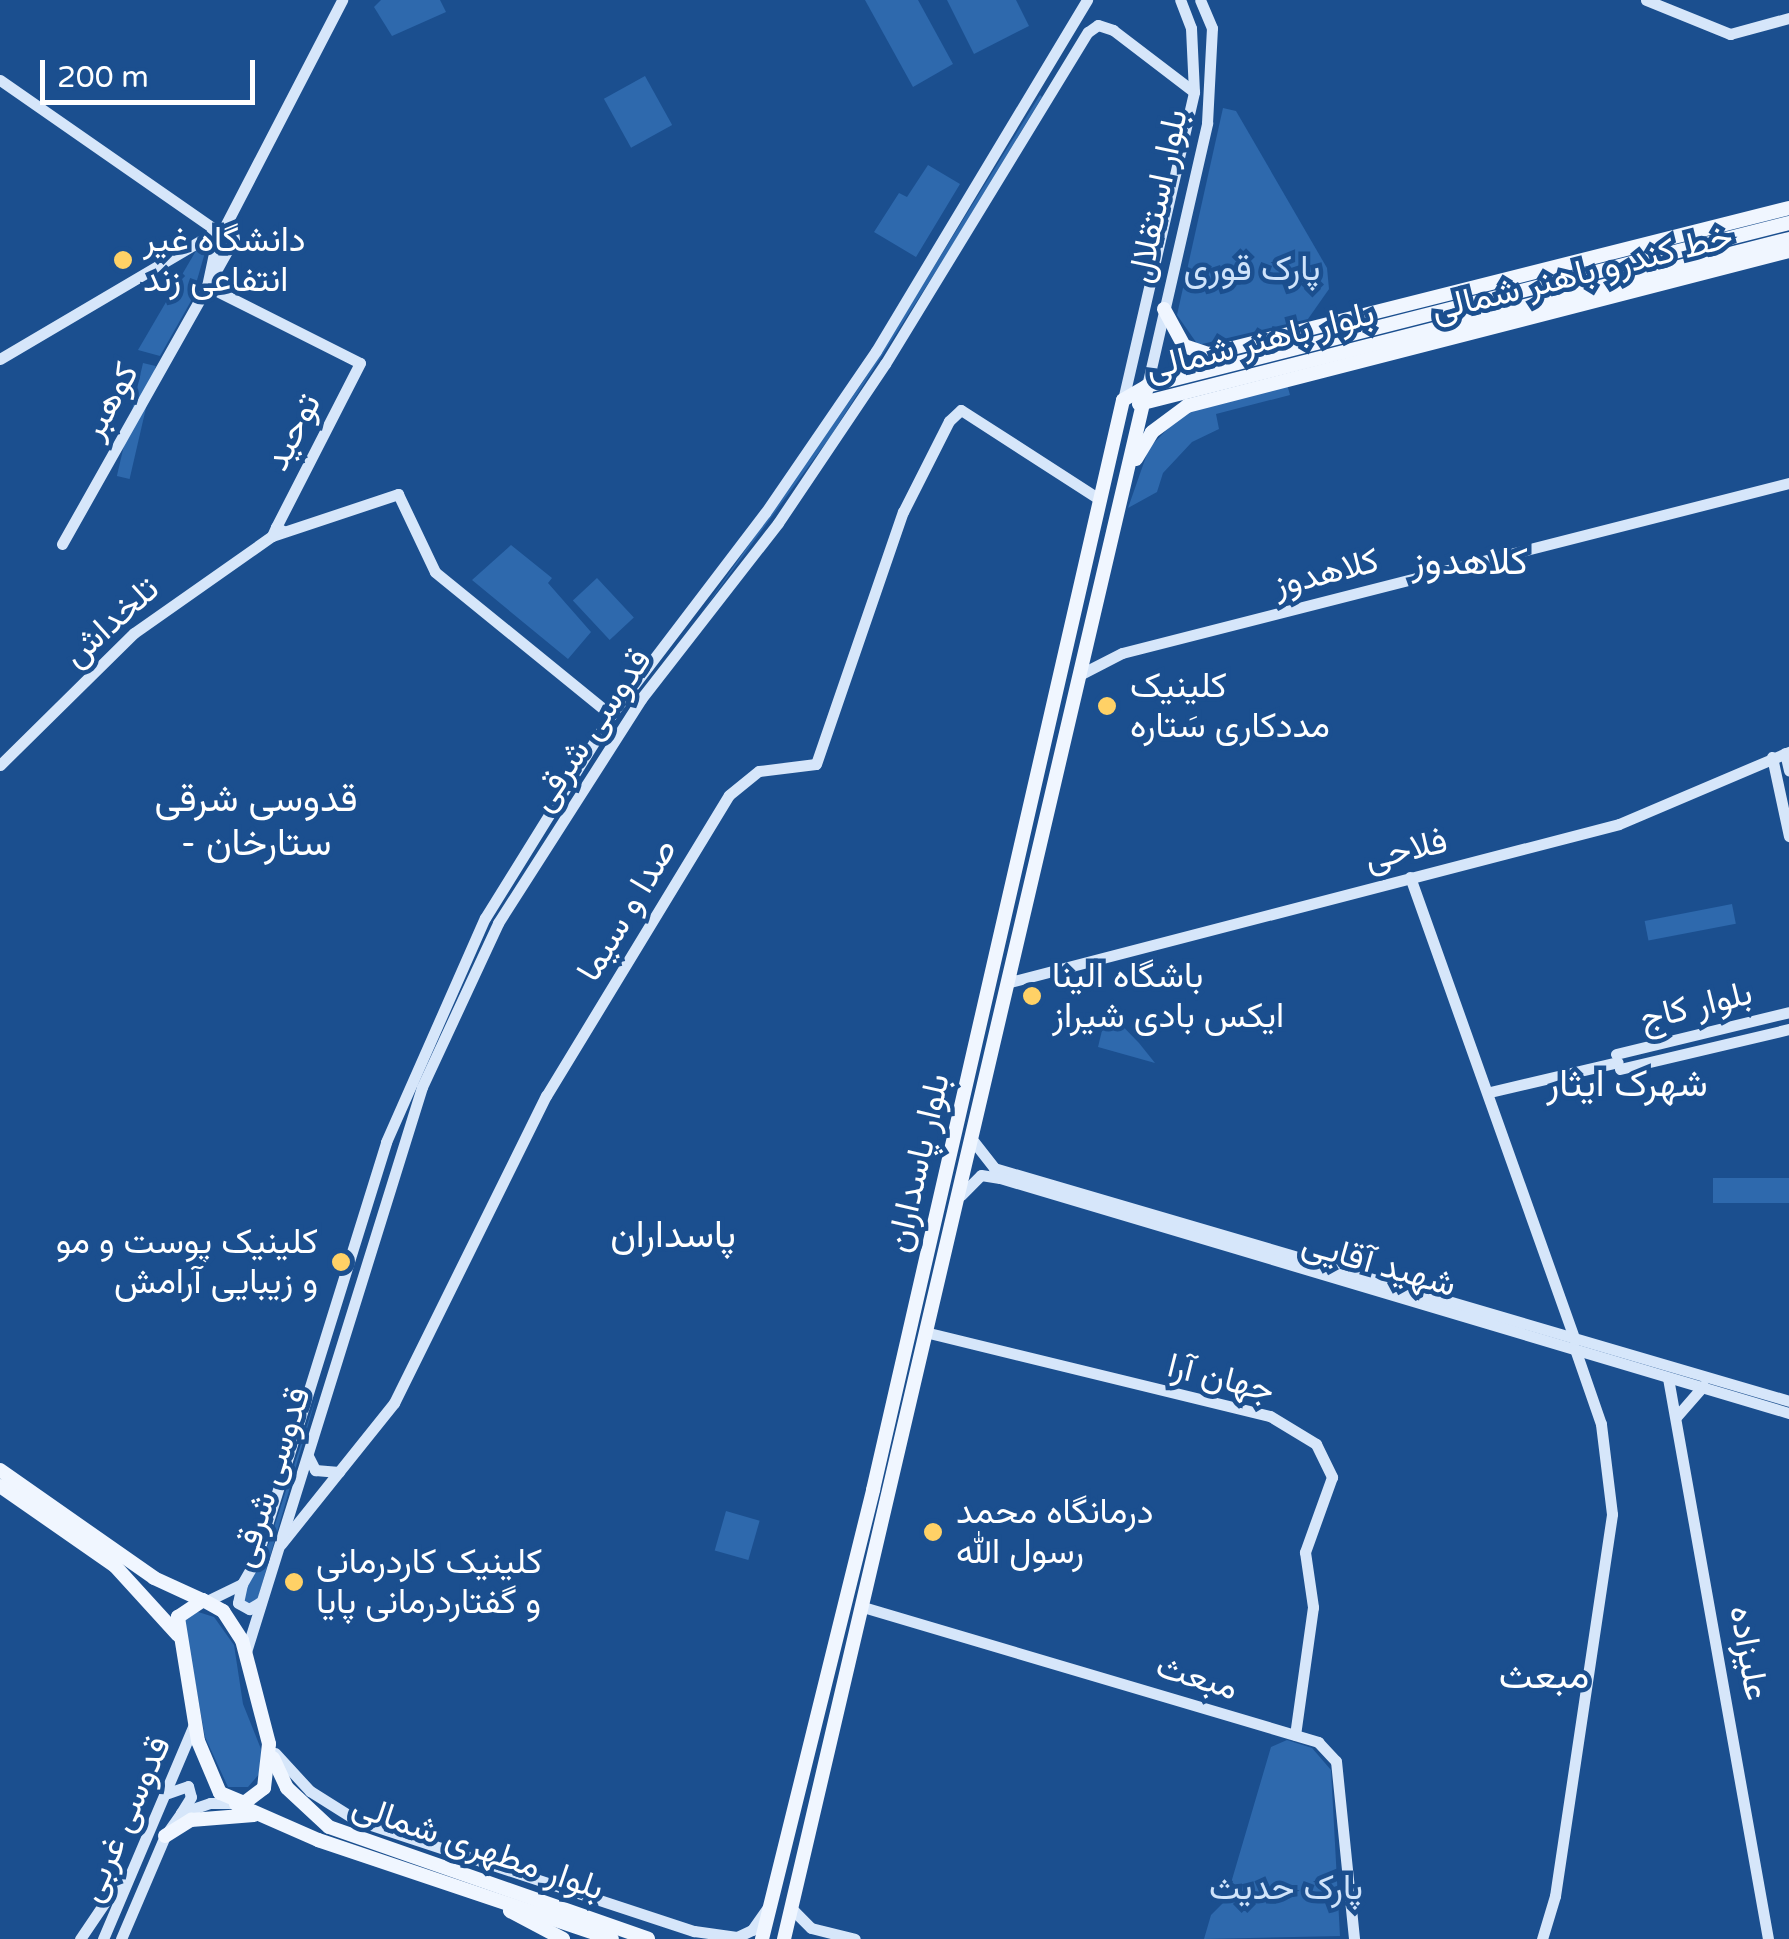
<!DOCTYPE html>
<meta charset="utf-8">
<style>
body{margin:0}
#map{position:relative;width:1789px;height:1939px;overflow:hidden;background:#1b4f8f;font-family:"Varela Round",Vazirmatn,sans-serif}
div>[style]{position:absolute}
.green>*{inset:0;background:#2e69ad;transform-origin:0 0}
.secondary>*{height:11px;margin:-5.5px;padding:0 5.5px;transform-origin:5.5px;border-radius:5.5px;background:#d6e6fa}
.secondary>.ring{margin:-5.5px;padding:0;box-sizing:content-box;background:none;border:11px solid #d6e6fa;border-radius:50%}
.primary>*{height:14px;margin:-7px;padding:0 7px;transform-origin:7px;border-radius:7px;background:#f0f6ff}
.dots>*{width:28px;height:28px;translate:-50% -50%;box-sizing:border-box;border:5px solid #1b4f8f;border-radius:50%}
span{translate:-50% -50%;white-space:nowrap;text-align:center;line-height:1.15;-webkit-text-stroke:9px #1b4f8f;paint-order:stroke}
.street-label{font-size:35px;color:#fff}
.poi-label{font-size:35px;color:#fff}
.left{translate:0 -50%;text-align:left}
.right{translate:-100% -50%;text-align:right}
.park-label{font-size:35px;color:#cfe3fa}
.neighbourhood-label{font-size:38px;color:#fff}
.scale{position:absolute;left:40px;top:60px;width:215px;height:45px;box-sizing:border-box;border:5px solid #fff;border-top:0;padding-left:12px;font-size:30px;line-height:35px;white-space:nowrap;color:#fff;-webkit-text-stroke:8px #1b4f8f;paint-order:stroke}
</style>
<div id="map">
<div class="green">
<div style="clip-path:polygon(381px 0,440px 0,446px 12px,392px 36px,374px 7px)"></div>
<div style="clip-path:polygon(865px 0,918px 0,953px 64px,913px 87px)"></div>
<div style="clip-path:polygon(947px 0,1016px 0,1029px 26px,974px 54px)"></div>
<div style="left:645px;top:76px;width:56px;height:47px;rotate:61deg"></div>
<div style="clip-path:polygon(1040px 95px,1042px 97px,945px 257px,830px 437px,699px 616px,864px 380px)"></div>
<div style="clip-path:polygon(1223px 108px,1236px 111px,1327px 268px,1329px 289px,1308px 319px,1198px 345px,1177px 315px)"></div>
<div style="clip-path:polygon(928px 165px,960px 184px,916px 257px,874px 232px,899px 193px,907px 197px)"></div>
<div style="clip-path:polygon(197px 249px,206px 249px,191px 301px,160px 356px,138px 350px)"></div>
<div style="left:143px;top:363px;width:13px;height:116px;rotate:13deg"></div>
<div style="clip-path:polygon(1287px 384px,1290px 395px,1216px 414px,1219px 429px,1192px 442px,1163px 473px,1157px 492px,1128px 508px,1149px 448px,1184px 412px)"></div>
<div style="clip-path:polygon(511px 545px,552px 578px,548px 583px,591px 632px,568px 659px,472px 580px)"></div>
<div style="left:597px;top:578px;width:54px;height:33px;rotate:47deg"></div>
<div style="left:1732px;top:904px;width:20px;height:89px;rotate:79deg"></div>
<div style="clip-path:polygon(1107px 1010px,1139px 1043px,1155px 1063px,1098px 1047px)"></div>
<div style="left:1789px;top:1178px;width:25px;height:76px;rotate:90deg"></div>
<div style="clip-path:polygon(317px 1394px,258px 1598px,248px 1606px,240px 1597px,269px 1543px)"></div>
<div style="left:726px;top:1511px;width:35px;height:41px;rotate:16deg"></div>
<div style="clip-path:polygon(195px 1611px,214px 1617px,234px 1645px,243px 1704px,261px 1749px,260px 1773px,248px 1787px,228px 1787px,205px 1737px,184px 1620px)"></div>
<div style="clip-path:polygon(1287px 1740px,1312px 1748px,1331px 1770px,1340px 1936px,1204px 1939px,1211px 1915px,1226px 1900px,1271px 1747px)"></div>
</div>
<div class="secondary">
<div style="left:1646px;top:0;width:91px;rotate:22deg"></div>
<div style="left:1730px;top:34px;width:61px;rotate:-15.2deg"></div>
<div style="left:0;top:80px;width:264px;rotate:34.8deg"></div>
<div style="left:217px;top:231px;width:252px;rotate:149.5deg"></div>
<div style="left:224px;top:228px;width:257px;rotate:-62.6deg"></div>
<div class="ring" style="left:214px;top:229px;width:9px;height:9px"></div>
<div style="left:198px;top:244px;width:18px"></div>
<div style="left:216px;top:244px;width:43px;rotate:102.1deg"></div>
<div style="left:207px;top:286px;width:171px;rotate:26.7deg"></div>
<div style="left:360px;top:363px;width:184px;rotate:117.1deg"></div>
<div style="left:1147px;top:386px;width:270px;rotate:-77.1deg"></div>
<div style="left:1207px;top:123px;width:95px;rotate:-87deg"></div>
<div style="left:1212px;top:28px;width:30px;rotate:-113deg"></div>
<div style="left:1123px;top:400px;width:316px;rotate:-77deg"></div>
<div style="left:1194px;top:92px;width:64px;rotate:-92.7deg"></div>
<div style="left:1191px;top:28px;width:30px;rotate:-111deg"></div>
<div style="left:283px;top:531px;width:8px;rotate:-150deg"></div>
<div style="left:276px;top:527px;width:10px;rotate:114deg"></div>
<div style="left:272px;top:536px;width:133px;rotate:-18.4deg"></div>
<div style="left:398px;top:494px;width:86px;rotate:64.6deg"></div>
<div style="left:435px;top:572px;width:227px;rotate:39.1deg"></div>
<div style="left:62px;top:544px;width:340px;rotate:-60.6deg"></div>
<div style="left:1083px;top:673px;width:44px;rotate:-27.1deg"></div>
<div style="left:1122px;top:653px;width:688px;rotate:-14.3deg"></div>
<div style="left:1785px;top:753px;width:18px;rotate:77deg"></div>
<div style="left:1772px;top:757px;width:81px;rotate:77.9deg"></div>
<div style="left:0;top:765px;width:188px;rotate:-44.6deg"></div>
<div style="left:134px;top:633px;width:169px;rotate:-35.1deg"></div>
<div style="left:1410px;top:877px;width:492px;rotate:70.4deg"></div>
<div style="left:1010px;top:982px;width:629px;rotate:-14.54deg"></div>
<div style="left:1619px;top:824px;width:185px;rotate:-23deg"></div>
<div style="left:1616px;top:1054px;width:178px;rotate:-13.6deg"></div>
<div style="left:1620px;top:1069px;width:174px;rotate:-13.3deg"></div>
<div style="left:1490px;top:1092px;width:131px;rotate:-13.2deg"></div>
<div style="left:974px;top:1142px;width:33px;rotate:52deg"></div>
<div style="left:994px;top:1168px;width:828px;rotate:16.33deg"></div>
<div style="left:961px;top:1195px;width:28px;rotate:-45deg"></div>
<div style="left:981px;top:1175px;width:19px;rotate:9deg"></div>
<div style="left:1000px;top:1178px;width:823px;rotate:16.59deg"></div>
<div style="left:929px;top:1333px;width:351px;rotate:13.7deg"></div>
<div style="left:1270px;top:1416px;width:54px;rotate:31.3deg"></div>
<div style="left:1316px;top:1444px;width:37px;rotate:64deg"></div>
<div style="left:1332px;top:1477px;width:80px;rotate:109.8deg"></div>
<div style="left:1305px;top:1552px;width:56px;rotate:81.7deg"></div>
<div style="left:1313px;top:1607px;width:129px;rotate:98deg"></div>
<div style="left:1668px;top:1378px;width:570px;rotate:79.89deg"></div>
<div style="left:1677px;top:1416px;width:40px;rotate:-49deg"></div>
<div style="left:308px;top:1456px;width:16px;rotate:63deg"></div>
<div style="left:315px;top:1470px;width:24px;rotate:5deg"></div>
<div style="left:281px;top:1544px;width:181px;rotate:-51.3deg"></div>
<div style="left:394px;top:1403px;width:343px;rotate:-63.7deg"></div>
<div style="left:546px;top:1096px;width:352px;rotate:-58.7deg"></div>
<div style="left:729px;top:795px;width:38px;rotate:-39deg"></div>
<div style="left:759px;top:771px;width:57px;rotate:-7deg"></div>
<div style="left:816px;top:764px;width:267px;rotate:-71deg"></div>
<div style="left:903px;top:512px;width:102px;rotate:-63.2deg"></div>
<div style="left:949px;top:421px;width:16px;rotate:-43deg"></div>
<div style="left:961px;top:410px;width:164px;rotate:32.8deg"></div>
<div style="left:242px;top:1584px;width:19px;rotate:102deg"></div>
<div style="left:238px;top:1603px;width:13px;rotate:29deg"></div>
<div style="left:249px;top:1609px;width:12px;rotate:-31deg"></div>
<div style="left:207px;top:1601px;width:39px;rotate:-26deg"></div>
<div style="left:242px;top:1584px;width:28px;rotate:-60deg"></div>
<div style="left:256px;top:1560px;width:438px;rotate:-72.7deg"></div>
<div style="left:386px;top:1142px;width:245px;rotate:-66.2deg"></div>
<div style="left:485px;top:918px;width:239px;rotate:-58.2deg"></div>
<div style="left:611px;top:715px;width:254px;rotate:-52.7deg"></div>
<div style="left:765px;top:513px;width:196px;rotate:-55.6deg"></div>
<div style="left:876px;top:351px;width:410px;rotate:-59deg"></div>
<div style="left:863px;top:1607px;width:475px;rotate:16.5deg"></div>
<div style="left:1318px;top:1742px;width:26px;rotate:47deg"></div>
<div style="left:1336px;top:1761px;width:179px;rotate:84.2deg"></div>
<div style="left:245px;top:1655px;width:595px;rotate:-72.69deg"></div>
<div style="left:422px;top:1087px;width:181px;rotate:-65.1deg"></div>
<div style="left:498px;top:923px;width:266px;rotate:-57.4deg"></div>
<div style="left:641px;top:699px;width:223px;rotate:-52.1deg"></div>
<div style="left:778px;top:523px;width:192px;rotate:-56.1deg"></div>
<div style="left:885px;top:364px;width:389px;rotate:-58.6deg"></div>
<div style="left:1088px;top:32px;width:12px;rotate:-35deg"></div>
<div style="left:1098px;top:25px;width:16px;rotate:18deg"></div>
<div style="left:1113px;top:30px;width:102px;rotate:37.4deg"></div>
<div style="left:275px;top:1753px;width:52px;rotate:47.4deg"></div>
<div style="left:310px;top:1791px;width:54px;rotate:32.2deg"></div>
<div style="left:356px;top:1820px;width:356px;rotate:18.2deg"></div>
<div style="left:694px;top:1931px;width:43px;rotate:7.9deg"></div>
<div style="left:737px;top:1937px;width:17px;rotate:-25deg"></div>
<div style="left:752px;top:1930px;width:28px;rotate:-55deg"></div>
<div style="left:168px;top:1793px;width:21px;rotate:-19deg"></div>
<div style="left:188px;top:1786px;width:11px;rotate:75deg"></div>
<div style="left:191px;top:1797px;width:19px;rotate:122deg"></div>
<div style="left:791px;top:1908px;width:28px;rotate:45deg"></div>
<div style="left:811px;top:1928px;width:45px;rotate:14deg"></div>
<div style="left:80px;top:1939px;width:71px;rotate:-55.9deg"></div>
<div style="left:103px;top:1939px;width:233px;rotate:-67deg"></div>
<div style="left:121px;top:1939px;width:112px;rotate:-66.9deg"></div>
<div style="left:165px;top:1836px;width:28px;rotate:-55deg"></div>
<div style="left:181px;top:1813px;width:31px;rotate:-19deg"></div>
<div style="left:210px;top:1803px;width:25px"></div>
<div style="left:1542px;top:1939px;width:45px;rotate:-73.2deg"></div>
<div style="left:1555px;top:1896px;width:386px;rotate:-81.5deg"></div>
<div style="left:1612px;top:1514px;width:91px;rotate:-97deg"></div>
<div style="left:1601px;top:1424px;width:79px;rotate:-109.1deg"></div>
</div>
<div class="primary">
<div style="left:1164px;top:309px;width:42px;rotate:61.6deg"></div>
<div style="left:1184px;top:346px;width:26px;rotate:18deg"></div>
<div style="left:1209px;top:354px;width:598px;rotate:-14.13deg"></div>
<div style="left:1123px;top:400px;width:28px;rotate:-30deg"></div>
<div style="left:1147px;top:386px;width:662px;rotate:-14.25deg"></div>
<div style="left:1139px;top:404px;width:671px;rotate:-14.24deg"></div>
<div style="left:1136px;top:459px;width:31px;rotate:-59deg"></div>
<div style="left:1152px;top:432px;width:44px;rotate:-36.6deg"></div>
<div style="left:1187px;top:406px;width:622px;rotate:-14.44deg"></div>
<div style="left:0;top:1470px;width:188px;rotate:35deg"></div>
<div style="left:154px;top:1578px;width:53px;rotate:24.6deg"></div>
<div style="left:0;top:1486px;width:140px;rotate:34.8deg"></div>
<div style="left:115px;top:1566px;width:93px;rotate:47.6deg"></div>
<div style="left:203px;top:1600px;width:23px;rotate:29deg"></div>
<div style="left:223px;top:1611px;width:35px;rotate:57deg"></div>
<div style="left:242px;top:1640px;width:107px;rotate:75.4deg"></div>
<div style="left:269px;top:1744px;width:44px;rotate:96.5deg"></div>
<div style="left:264px;top:1788px;width:25px;rotate:143deg"></div>
<div style="left:244px;top:1803px;width:26px;rotate:-157deg"></div>
<div style="left:220px;top:1793px;width:56px;rotate:-112.9deg"></div>
<div style="left:198px;top:1741px;width:126px;rotate:-99.2deg"></div>
<div style="left:178px;top:1617px;width:30px;rotate:-34deg"></div>
<div style="left:273px;top:1758px;width:33px;rotate:65deg"></div>
<div style="left:287px;top:1788px;width:57px;rotate:42.9deg"></div>
<div style="left:329px;top:1827px;width:338px;rotate:19.3deg"></div>
<div style="left:236px;top:1804px;width:90px;rotate:23.7deg"></div>
<div style="left:318px;top:1840px;width:310px;rotate:18.6deg"></div>
<div style="left:165px;top:1836px;width:31px;rotate:-32deg"></div>
<div style="left:191px;top:1820px;width:63px;rotate:-4.5deg"></div>
<div style="left:510px;top:1911px;width:60px;rotate:27.8deg"></div>
<div style="left:762px;top:1939px;width:463px;rotate:-76.1deg"></div>
<div style="left:873px;top:1490px;width:1118px;rotate:-77.08deg"></div>
<div style="left:784px;top:1939px;width:1595px;rotate:-76.84deg"></div>
</div>
<div class="dots">
<div style="left:123px;top:260px;background:#ffd166"></div>
<div style="left:1107px;top:706px;background:#ffd166"></div>
<div style="left:1032px;top:996px;background:#ffd166"></div>
<div style="left:341px;top:1262px;background:#ffd166"></div>
<div style="left:933px;top:1532px;background:#ffd166"></div>
<div style="left:294px;top:1582px;background:#ffd166"></div>
</div>
<div class="street-label">
<span style="left:1158px;top:196px;rotate:-78deg">بلوار استقلال</span>
<span style="left:1582px;top:273px;rotate:-14deg">خط کندرو باهنر شمالی</span>
<span style="left:1260px;top:341px;rotate:-14deg">بلوار باهنر شمالی</span>
<span style="left:110px;top:401px;rotate:-61deg">کوهبر</span>
<span style="left:293px;top:432px;rotate:-63deg">توحید</span>
<span style="left:1326px;top:573px;rotate:-14deg">کلاهدوز</span>
<span style="left:111px;top:622px;rotate:-42deg">تلخداش</span>
<span style="left:591px;top:730px;rotate:-56deg">قدوسی شرقی</span>
<span style="left:1406px;top:850px;rotate:-13deg">فلاحی</span>
<span style="left:627px;top:910px;rotate:-59deg">صدا و سیما</span>
<span style="left:1696px;top:1006px;rotate:-14deg">بلوار کاج</span>
<span style="left:918px;top:1163px;rotate:-77deg">بلوار پاسداران</span>
<span style="left:1379px;top:1264px;rotate:16deg">شهید آقایی</span>
<span style="left:1221px;top:1378px;rotate:14deg">جهان آرا</span>
<span style="left:271px;top:1477px;rotate:-72deg">قدوسی شرقی</span>
<span style="left:1749px;top:1653px;rotate:80deg">علیزاده</span>
<span style="left:1197px;top:1677px;rotate:17deg">مبعث</span>
<span style="left:125px;top:1819px;rotate:-66deg">قدوسی غربی</span>
<span style="left:478px;top:1847px;rotate:19deg">بلوار مطهری شمالی</span>
</div>
<div class="poi-label">
<span class="left" style="left:143px;top:260px">دانشگاه غیر<br>انتفاعی زند</span>
<span class="left" style="left:1130px;top:706px">کلینیک<br>مددکاری سَتاره</span>
<span class="left" style="left:1052px;top:996px">باشگاه الینا<br>ایکس بادی شیراز</span>
<span class="right" style="left:318px;top:1262px">کلینیک پوست و مو<br>و زیبایی آرامش</span>
<span class="left" style="left:956px;top:1532px">درمانگاه محمد<br>رسول الله</span>
<span class="left" style="left:316px;top:1582px">کلینیک کاردرمانی<br>و گفتاردرمانی پایا</span>
</div>
<div class="park-label">
<span style="left:1252px;top:269px">پارک قوری</span>
<span style="left:1286px;top:1888px">پارک حدیث</span>
</div>
<div class="neighbourhood-label">
<span style="left:1470px;top:563px">کلاهدوز</span>
<span style="left:256px;top:822px">قدوسی شرقی<br>- ستارخان</span>
<span style="left:1627px;top:1085px">شهرک ایثار</span>
<span style="left:673px;top:1236px">پاسداران</span>
<span style="left:1544px;top:1677px">مبعث</span>
</div>
<div class="scale">200 m</div>
</div>
